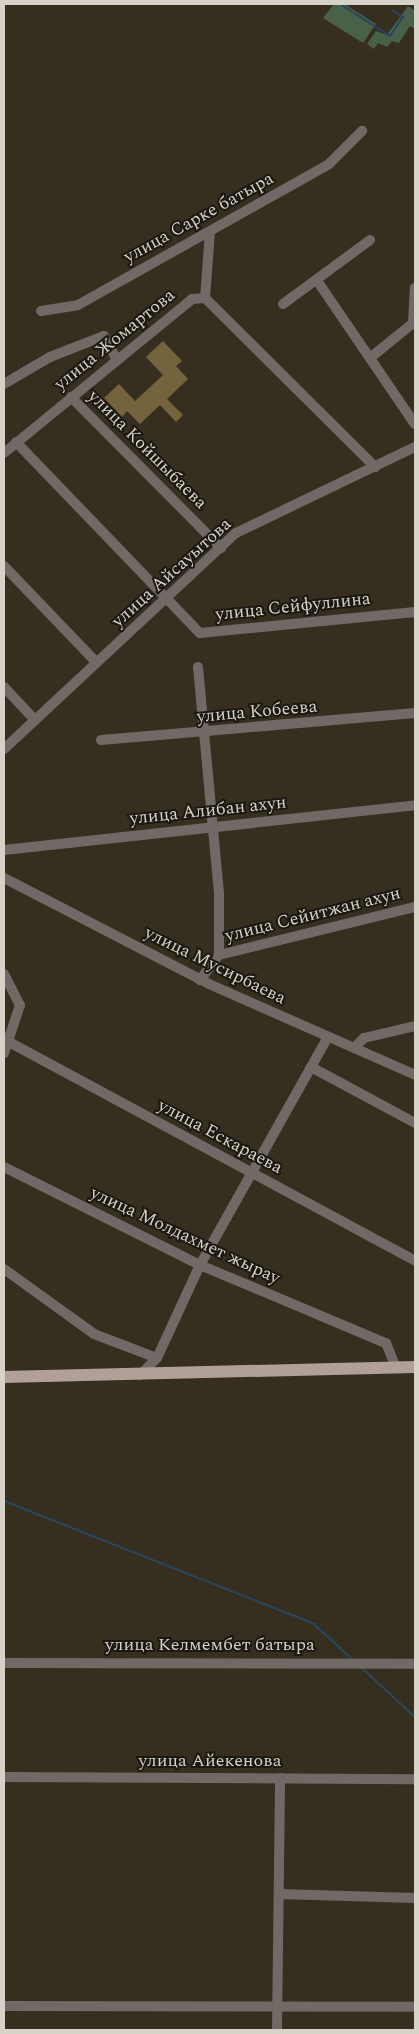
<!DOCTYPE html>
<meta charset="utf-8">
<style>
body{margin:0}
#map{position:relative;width:419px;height:2034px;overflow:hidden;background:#362f20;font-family:Spectral,serif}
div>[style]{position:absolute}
.green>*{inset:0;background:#496148}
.stream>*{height:2px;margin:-1px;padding:0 1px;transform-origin:1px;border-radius:1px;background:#274761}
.building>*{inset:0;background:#75633e}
.minor>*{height:10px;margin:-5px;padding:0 5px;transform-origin:5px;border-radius:5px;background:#716965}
.major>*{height:12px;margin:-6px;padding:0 6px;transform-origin:6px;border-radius:6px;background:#b1a098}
span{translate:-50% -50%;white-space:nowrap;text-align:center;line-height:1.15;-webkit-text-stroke:4px #1b1811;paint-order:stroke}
.street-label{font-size:18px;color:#d6d2c8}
.frame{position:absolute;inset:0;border:5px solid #d6d2c8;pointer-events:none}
</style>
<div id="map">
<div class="green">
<div style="clip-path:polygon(334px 4px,344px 4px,376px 24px,363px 43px,323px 18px)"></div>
<div style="clip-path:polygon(408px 6px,415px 11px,415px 29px,410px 26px,399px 43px,392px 41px,387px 47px,378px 43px,374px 49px,367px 44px,376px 31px,387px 35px)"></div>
</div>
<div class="stream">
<div style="left:340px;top:4px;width:59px;rotate:32.6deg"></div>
<div style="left:390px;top:36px;width:23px;rotate:-56deg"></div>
<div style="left:403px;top:17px;width:13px;rotate:-148deg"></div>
<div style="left:4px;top:1501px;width:334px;rotate:21.6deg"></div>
<div style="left:314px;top:1624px;width:53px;rotate:42.7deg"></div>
<div style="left:362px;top:1668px;width:72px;rotate:42.8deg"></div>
</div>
<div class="building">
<div style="clip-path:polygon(163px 341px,182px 361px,176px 366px,188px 379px,167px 399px,183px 415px,176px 422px,160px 405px,140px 424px,127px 411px,122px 417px,104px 398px,119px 384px,135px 401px,163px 375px,146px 357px)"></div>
</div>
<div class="minor">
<div style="left:318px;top:282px;width:172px;rotate:55.7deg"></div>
<div style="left:205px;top:298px;width:67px;rotate:-85.7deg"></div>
<div style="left:283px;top:304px;width:108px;rotate:-36.3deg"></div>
<div style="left:41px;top:311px;width:37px;rotate:-9deg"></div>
<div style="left:78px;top:305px;width:288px;rotate:-29.3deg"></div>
<div style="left:329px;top:164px;width:47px;rotate:-45deg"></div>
<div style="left:370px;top:358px;width:55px;rotate:-39.1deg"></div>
<div style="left:413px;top:323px;width:35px;rotate:-87deg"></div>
<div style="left:4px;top:384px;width:53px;rotate:-30.4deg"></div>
<div style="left:50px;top:357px;width:58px;rotate:-21.3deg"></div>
<div style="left:104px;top:336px;width:26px;rotate:62deg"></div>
<div style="left:71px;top:397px;width:213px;rotate:45.2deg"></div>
<div style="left:16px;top:442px;width:265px;rotate:46.1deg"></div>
<div style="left:200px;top:633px;width:216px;rotate:-5.6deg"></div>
<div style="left:4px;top:453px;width:243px;rotate:-39.3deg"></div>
<div style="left:192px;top:299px;width:13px;rotate:-4deg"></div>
<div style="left:205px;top:298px;width:240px;rotate:44.8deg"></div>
<div style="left:4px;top:566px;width:134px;rotate:46.2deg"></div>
<div style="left:198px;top:667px;width:228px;rotate:84.7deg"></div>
<div style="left:219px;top:894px;width:61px;rotate:90deg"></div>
<div style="left:4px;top:687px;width:45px;rotate:46.8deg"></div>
<div style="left:101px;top:740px;width:315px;rotate:-4.9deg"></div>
<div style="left:4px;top:749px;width:317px;rotate:-43deg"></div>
<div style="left:236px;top:533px;width:199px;rotate:-25.7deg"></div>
<div style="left:4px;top:850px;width:413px;rotate:-6.2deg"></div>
<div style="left:4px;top:878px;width:231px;rotate:27.3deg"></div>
<div style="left:209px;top:984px;width:225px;rotate:23.8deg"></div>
<div style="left:4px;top:974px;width:35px;rotate:63deg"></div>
<div style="left:20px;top:1005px;width:51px;rotate:108.4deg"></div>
<div style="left:200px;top:980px;width:31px;rotate:-53deg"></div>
<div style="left:219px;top:955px;width:202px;rotate:-13.8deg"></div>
<div style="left:9px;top:1042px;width:461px;rotate:28.3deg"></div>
<div style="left:354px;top:1048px;width:14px;rotate:-45deg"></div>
<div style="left:364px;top:1038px;width:52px;rotate:-13.2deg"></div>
<div style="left:311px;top:1067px;width:118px;rotate:28.3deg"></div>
<div style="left:4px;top:1167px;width:219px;rotate:26.6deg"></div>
<div style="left:200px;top:1265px;width:202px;rotate:22.8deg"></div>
<div style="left:386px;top:1343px;width:27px;rotate:68deg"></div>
<div style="left:4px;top:1269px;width:111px;rotate:35.8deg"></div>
<div style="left:94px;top:1334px;width:67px;rotate:20.9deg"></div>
<div style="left:140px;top:1375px;width:24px;rotate:-45deg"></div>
<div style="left:157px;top:1358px;width:102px;rotate:-65.2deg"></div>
<div style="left:200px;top:1265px;width:261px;rotate:-60.7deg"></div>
<div style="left:4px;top:1663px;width:411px;rotate:0.1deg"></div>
<div style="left:4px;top:1777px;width:411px;rotate:0.3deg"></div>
<div style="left:279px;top:1894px;width:136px;rotate:1.7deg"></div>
<div style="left:4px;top:2006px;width:411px;rotate:0.1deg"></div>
<div style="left:277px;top:2030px;width:252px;rotate:-89.3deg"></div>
</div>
<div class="major">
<div style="left:4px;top:1377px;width:411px;rotate:-1.4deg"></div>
</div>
<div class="street-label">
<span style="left:199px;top:218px;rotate:-29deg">улица Сарке батыра</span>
<span style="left:115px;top:340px;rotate:-39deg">улица Жомартова</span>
<span style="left:147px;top:450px;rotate:45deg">улица Койшыбаева</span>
<span style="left:172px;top:573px;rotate:-42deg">улица Айсауытова</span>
<span style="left:293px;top:607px;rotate:-6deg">улица Сейфуллина</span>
<span style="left:257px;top:712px;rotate:-5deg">улица Кобеева</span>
<span style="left:208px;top:811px;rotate:-6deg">улица Алибан ахун</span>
<span style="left:313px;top:915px;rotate:-14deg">улица Сейитжан ахун</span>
<span style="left:215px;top:966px;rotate:26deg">улица Мусирбаева</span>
<span style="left:220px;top:1137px;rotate:28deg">улица Ескараева</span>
<span style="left:185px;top:1236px;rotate:25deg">улица Молдахмет жырау</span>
<span style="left:210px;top:1645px">улица Келмембет батыра</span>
<span style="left:210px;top:1761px">улица Айекенова</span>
</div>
<div class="frame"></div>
</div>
